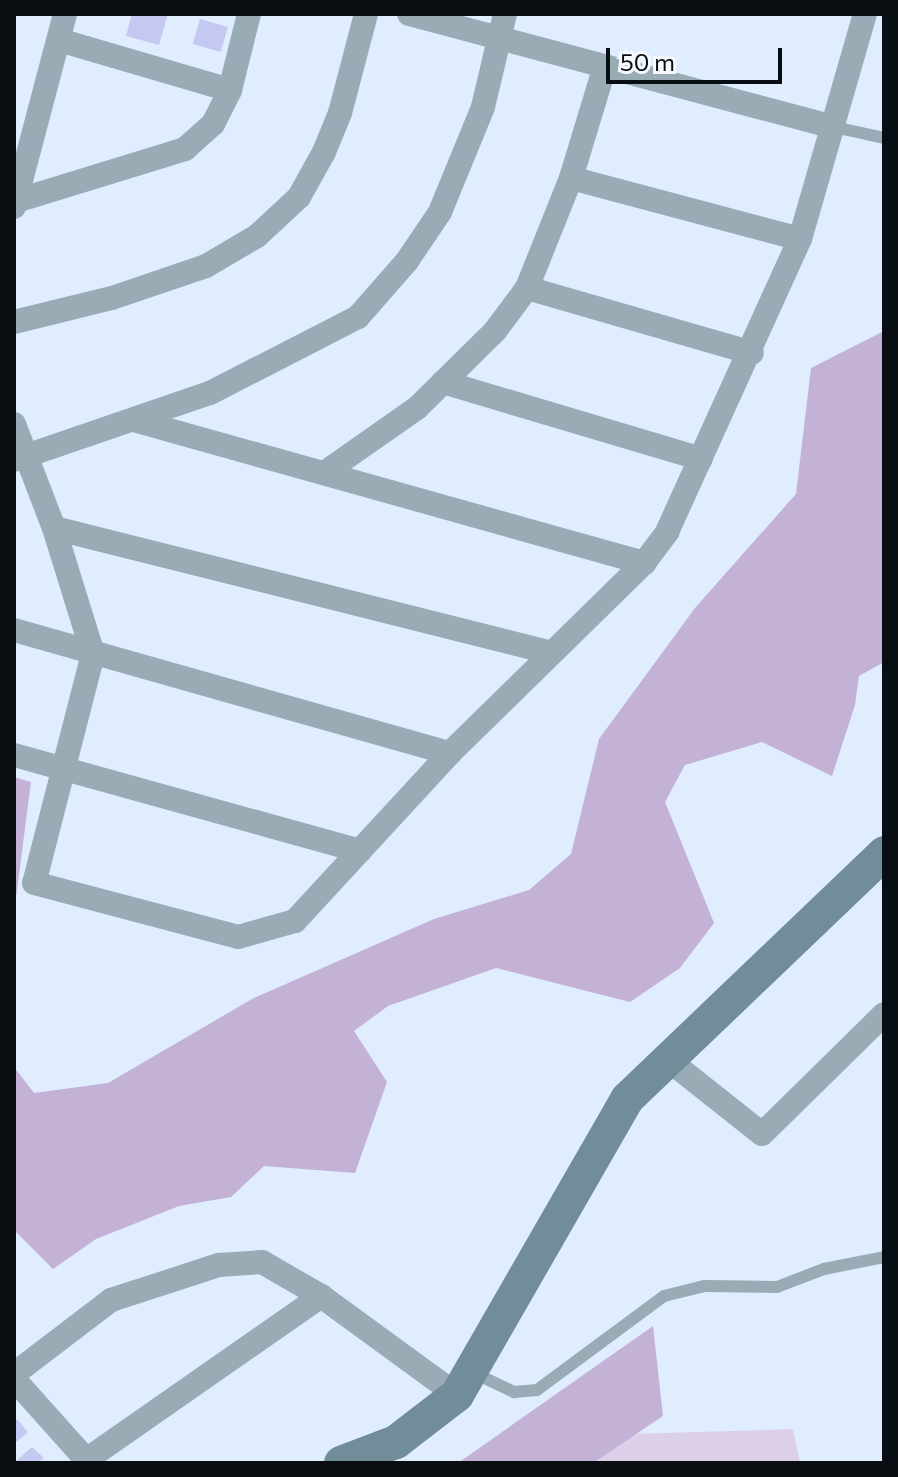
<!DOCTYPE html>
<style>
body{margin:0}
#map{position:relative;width:898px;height:1477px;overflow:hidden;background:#dfedff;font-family:Commissioner,sans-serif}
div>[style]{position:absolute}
.green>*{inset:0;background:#dbd0e8}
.forest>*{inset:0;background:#c3b1d6}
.building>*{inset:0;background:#c5c9f1;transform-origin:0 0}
.lane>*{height:12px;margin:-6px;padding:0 6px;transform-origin:6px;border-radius:6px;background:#99acb5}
.street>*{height:24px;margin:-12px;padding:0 12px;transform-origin:12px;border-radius:12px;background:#99acb5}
.secondary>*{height:34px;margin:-17px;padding:0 17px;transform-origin:17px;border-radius:17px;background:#718d9a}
span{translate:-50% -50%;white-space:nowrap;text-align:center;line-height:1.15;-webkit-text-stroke:8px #f6f9fd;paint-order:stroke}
.frame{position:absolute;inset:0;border:16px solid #090e13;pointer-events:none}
.scale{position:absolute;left:606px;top:48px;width:176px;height:36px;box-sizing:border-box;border:4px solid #090e13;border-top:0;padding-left:10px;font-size:24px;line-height:28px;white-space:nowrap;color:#090e13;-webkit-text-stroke:6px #f6f9fd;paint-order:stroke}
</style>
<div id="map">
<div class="green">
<div style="clip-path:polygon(793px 1429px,800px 1463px,557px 1463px,598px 1435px)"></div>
</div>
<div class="forest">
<div style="clip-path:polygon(884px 331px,884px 662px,859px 676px,855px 705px,832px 776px,762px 742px,685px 765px,665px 802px,714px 923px,680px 968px,630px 1002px,496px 968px,388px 1006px,354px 1031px,387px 1082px,355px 1173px,264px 1166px,231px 1197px,179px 1206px,96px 1239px,53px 1269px,14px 1230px,14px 1067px,34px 1093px,108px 1083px,252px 999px,434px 919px,529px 890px,571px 854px,599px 739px,695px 608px,796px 494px,811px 368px)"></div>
<div style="clip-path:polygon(14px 777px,31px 782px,14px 913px)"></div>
<div style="clip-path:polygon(653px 1326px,663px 1416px,593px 1463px,458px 1463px)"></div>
</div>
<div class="building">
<div style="clip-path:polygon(132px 14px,168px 14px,159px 45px,126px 36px)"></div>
<div style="left:200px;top:19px;width:29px;height:26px;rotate:16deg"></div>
<div style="clip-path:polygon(17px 1419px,28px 1432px,14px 1444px,14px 1421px)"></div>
<div style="clip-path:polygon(32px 1447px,44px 1458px,37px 1463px,14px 1463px)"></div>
</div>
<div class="lane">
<div style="left:834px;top:127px;width:51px;rotate:12.4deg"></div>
<div style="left:472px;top:1372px;width:47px;rotate:25.5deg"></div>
<div style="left:514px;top:1392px;width:23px;rotate:-5deg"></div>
<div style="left:537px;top:1390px;width:158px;rotate:-36.5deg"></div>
<div style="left:664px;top:1296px;width:41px;rotate:-14deg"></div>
<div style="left:704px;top:1286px;width:73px;rotate:0.8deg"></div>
<div style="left:777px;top:1287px;width:50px;rotate:-21deg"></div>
<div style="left:824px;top:1269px;width:61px;rotate:-11.3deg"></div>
</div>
<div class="street">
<div style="left:409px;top:14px;width:440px;rotate:14.9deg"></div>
<div style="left:59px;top:40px;width:178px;rotate:16.3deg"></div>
<div style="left:571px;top:178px;width:237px;rotate:14.9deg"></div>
<div style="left:16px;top:201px;width:177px;rotate:-17.1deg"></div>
<div style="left:185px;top:149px;width:38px;rotate:-42deg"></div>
<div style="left:213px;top:124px;width:38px;rotate:-63deg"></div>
<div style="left:230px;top:90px;width:78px;rotate:-76deg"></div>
<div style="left:14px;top:207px;width:200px;rotate:-75.2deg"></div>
<div style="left:527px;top:288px;width:234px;rotate:16.1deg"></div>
<div style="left:14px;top:322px;width:101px;rotate:-13.8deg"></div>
<div style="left:112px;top:298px;width:99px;rotate:-18.8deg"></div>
<div style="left:206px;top:266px;width:59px;rotate:-30.5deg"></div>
<div style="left:257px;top:236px;width:57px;rotate:-42.9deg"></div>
<div style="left:299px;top:197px;width:51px;rotate:-60.9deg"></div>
<div style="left:324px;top:152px;width:42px;rotate:-67.7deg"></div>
<div style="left:340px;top:113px;width:102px;rotate:-75.3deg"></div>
<div style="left:443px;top:382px;width:269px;rotate:16.6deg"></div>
<div style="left:137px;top:421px;width:527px;rotate:15.65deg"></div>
<div style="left:14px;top:424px;width:111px;rotate:69deg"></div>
<div style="left:54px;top:528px;width:132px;rotate:72.8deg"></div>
<div style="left:93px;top:654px;width:236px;rotate:104.4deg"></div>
<div style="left:34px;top:883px;width:211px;rotate:14.8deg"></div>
<div style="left:238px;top:937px;width:59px;rotate:-15.7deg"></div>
<div style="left:295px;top:921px;width:229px;rotate:-47.3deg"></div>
<div style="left:450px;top:753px;width:272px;rotate:-44.4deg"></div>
<div style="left:644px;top:563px;width:39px;rotate:-53deg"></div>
<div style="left:667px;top:532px;width:322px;rotate:-65.6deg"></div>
<div style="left:800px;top:239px;width:234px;rotate:-73.9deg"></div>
<div style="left:14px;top:460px;width:207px;rotate:-18.9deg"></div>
<div style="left:210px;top:393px;width:166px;rotate:-27.2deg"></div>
<div style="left:358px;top:317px;width:74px;rotate:-48.8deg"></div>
<div style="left:407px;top:261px;width:59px;rotate:-56deg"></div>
<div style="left:440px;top:212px;width:113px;rotate:-67.7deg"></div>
<div style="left:483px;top:107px;width:96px;rotate:-76.7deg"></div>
<div style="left:327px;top:471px;width:110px;rotate:-35deg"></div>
<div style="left:417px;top:408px;width:110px;rotate:-44.6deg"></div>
<div style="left:495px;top:331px;width:54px;rotate:-53.3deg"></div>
<div style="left:527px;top:288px;width:118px;rotate:-68.2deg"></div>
<div style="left:571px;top:178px;width:117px;rotate:-73.1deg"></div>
<div style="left:54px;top:528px;width:513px;rotate:14.09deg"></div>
<div style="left:14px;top:630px;width:453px;rotate:15.8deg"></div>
<div style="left:14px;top:755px;width:359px;rotate:15.5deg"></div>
<div style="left:666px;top:1058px;width:122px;rotate:38.4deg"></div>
<div style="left:762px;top:1134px;width:171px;rotate:-44.5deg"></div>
<div style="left:14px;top:1374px;width:122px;rotate:-37.3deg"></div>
<div style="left:111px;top:1300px;width:114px;rotate:-18deg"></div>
<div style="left:219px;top:1265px;width:43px;rotate:-4deg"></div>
<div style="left:262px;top:1262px;width:68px;rotate:30deg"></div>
<div style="left:321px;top:1296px;width:168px;rotate:36.1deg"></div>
<div style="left:14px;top:1379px;width:113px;rotate:48.2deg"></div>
<div style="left:86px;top:1460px;width:287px;rotate:-34.9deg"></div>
</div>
<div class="secondary">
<div style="left:341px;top:1463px;width:59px;rotate:-20.9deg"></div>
<div style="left:396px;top:1442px;width:77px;rotate:-37.6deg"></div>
<div style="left:457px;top:1395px;width:341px;rotate:-60.1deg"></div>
<div style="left:627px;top:1099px;width:356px;rotate:-43.7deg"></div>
</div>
<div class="frame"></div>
<div class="scale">50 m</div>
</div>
